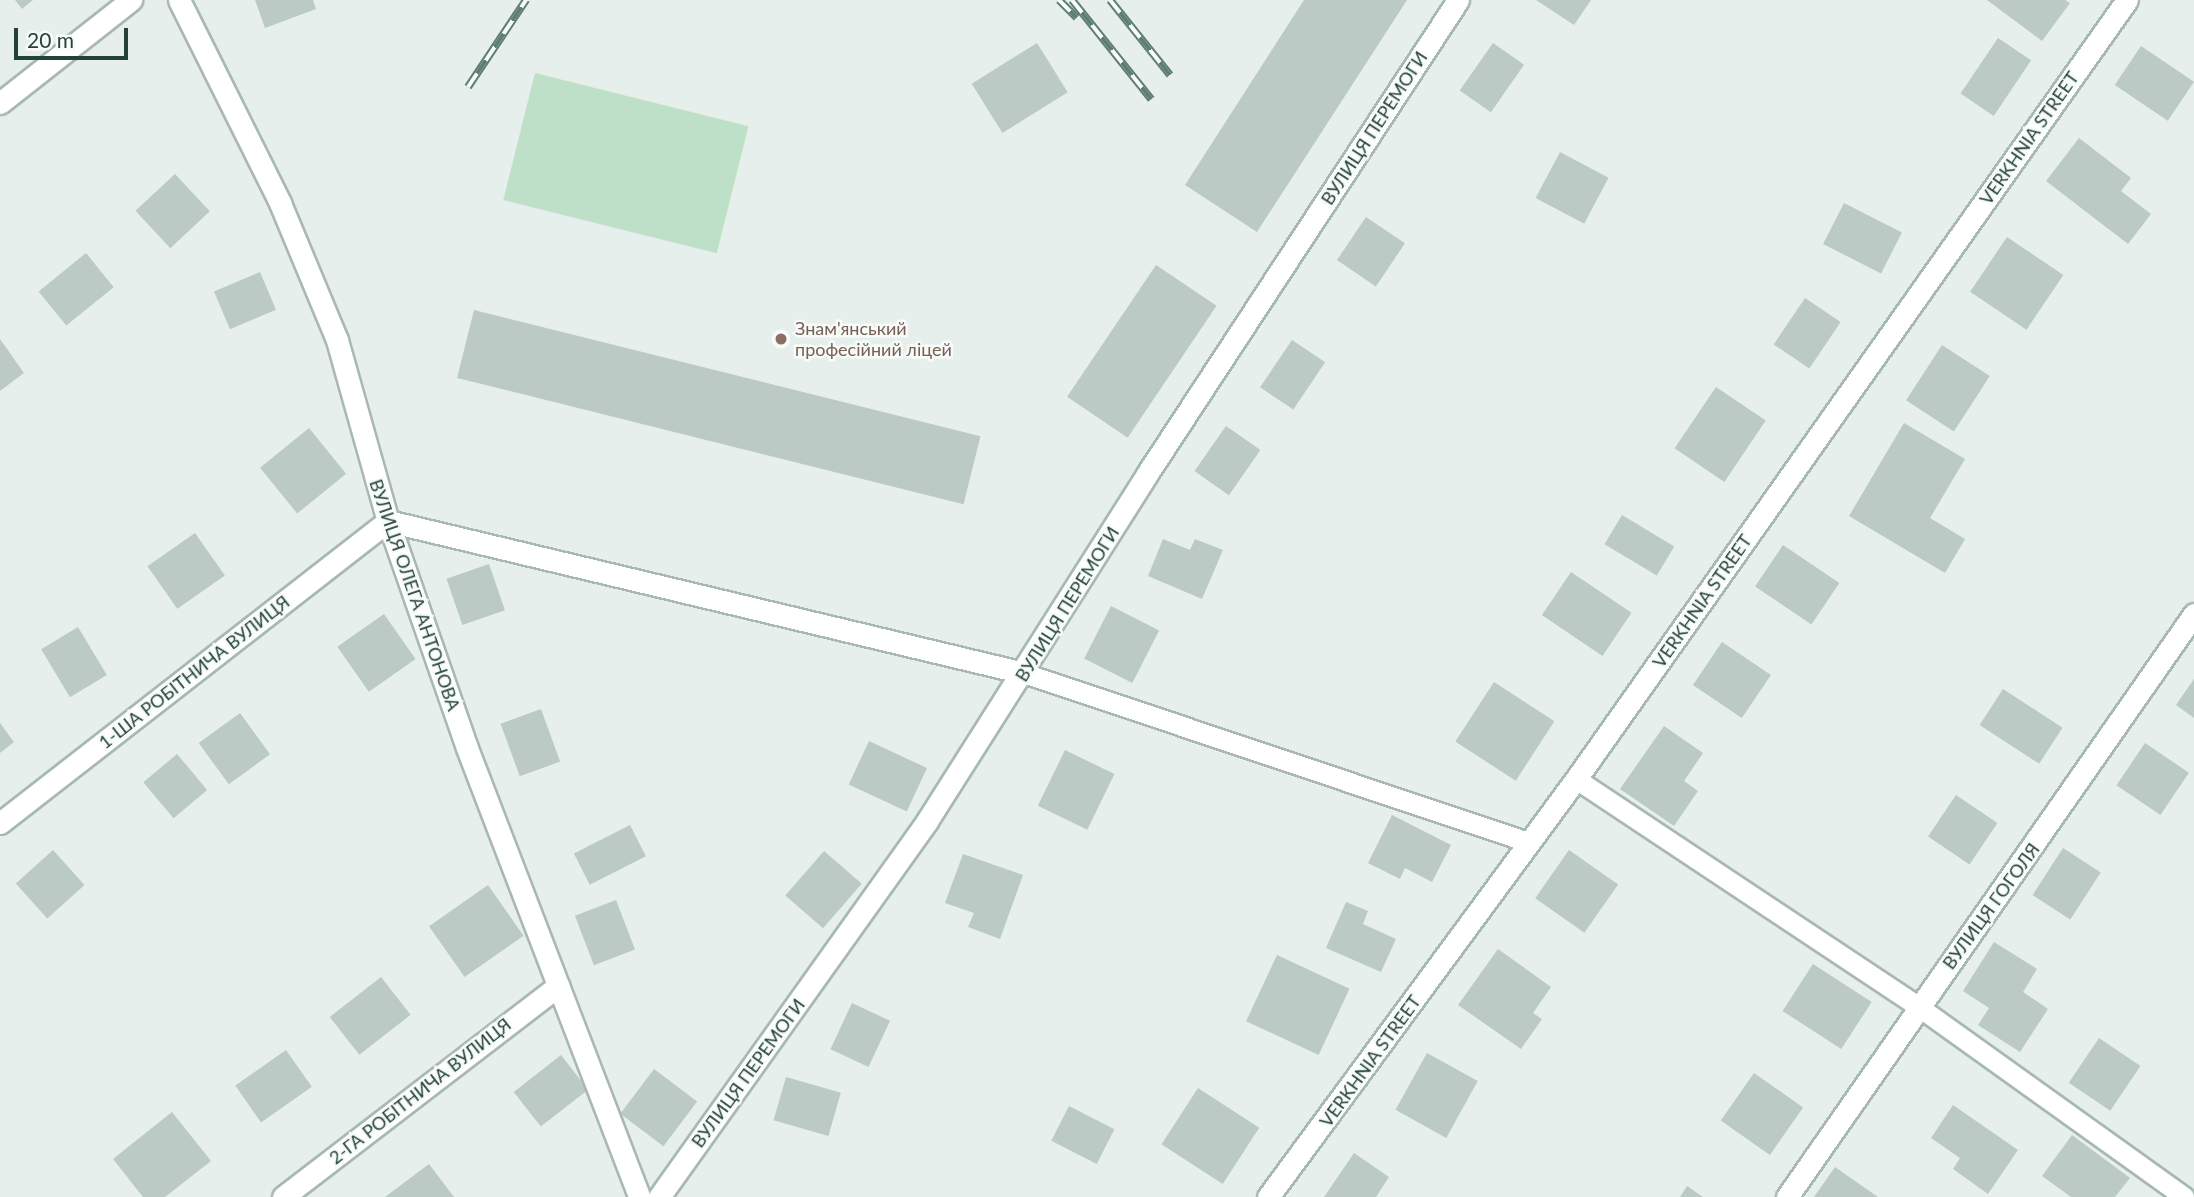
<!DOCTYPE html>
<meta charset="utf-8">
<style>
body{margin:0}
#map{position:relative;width:2194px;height:1197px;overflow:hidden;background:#e6efeb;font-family:Lato,sans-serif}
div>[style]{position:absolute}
.green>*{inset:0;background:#bfe0c8;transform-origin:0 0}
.building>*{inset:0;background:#bbcac4;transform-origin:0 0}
.roads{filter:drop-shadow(2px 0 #a8b8b2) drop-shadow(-2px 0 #a8b8b2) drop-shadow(0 2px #a8b8b2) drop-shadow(0 -2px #a8b8b2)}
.service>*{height:19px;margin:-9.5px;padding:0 9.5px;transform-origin:9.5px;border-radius:9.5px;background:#fff}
.minor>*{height:21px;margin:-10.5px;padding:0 10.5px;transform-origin:10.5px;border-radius:10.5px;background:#fff}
.tertiary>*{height:21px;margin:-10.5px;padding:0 10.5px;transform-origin:10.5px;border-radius:10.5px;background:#fff}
.rail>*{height:8px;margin-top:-4px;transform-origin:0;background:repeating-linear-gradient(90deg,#f7fbf9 0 16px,#5f7d75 0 32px);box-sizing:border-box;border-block:2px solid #5f7d75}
.dots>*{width:19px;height:19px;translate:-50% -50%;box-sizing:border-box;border:4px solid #f7fbf9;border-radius:50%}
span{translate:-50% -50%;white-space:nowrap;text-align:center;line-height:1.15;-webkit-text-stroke:5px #f7fbf9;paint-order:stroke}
.street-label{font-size:18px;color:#24423a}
.education-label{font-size:18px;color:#785e54}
.left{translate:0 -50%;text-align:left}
.scale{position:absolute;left:14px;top:28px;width:114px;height:32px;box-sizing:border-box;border:4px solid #24423a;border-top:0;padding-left:9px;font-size:21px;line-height:24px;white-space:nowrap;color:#24423a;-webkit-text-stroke:5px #f7fbf9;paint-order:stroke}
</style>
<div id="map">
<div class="green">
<div style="left:535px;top:73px;width:220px;height:131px;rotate:14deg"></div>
</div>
<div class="building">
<div style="clip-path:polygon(15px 0,33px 0,22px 9px)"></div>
<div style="clip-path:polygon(255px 0,313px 0,316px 9px,265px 28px)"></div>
<div style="clip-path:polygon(1304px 0,1407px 0,1257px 232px,1185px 185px)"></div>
<div style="clip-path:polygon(1536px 0,1591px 0,1574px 25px)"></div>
<div style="clip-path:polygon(1987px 0,2065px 0,2070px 3px,2042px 41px)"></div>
<div style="left:1998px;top:38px;width:40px;height:67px;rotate:34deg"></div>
<div style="left:1037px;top:43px;width:58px;height:77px;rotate:58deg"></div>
<div style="left:1493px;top:43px;width:38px;height:58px;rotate:35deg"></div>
<div style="left:2141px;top:46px;width:64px;height:47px;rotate:34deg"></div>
<div style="clip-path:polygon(2079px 138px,2131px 178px,2121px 191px,2151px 214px,2128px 244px,2046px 181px)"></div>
<div style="left:1560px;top:152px;width:55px;height:52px;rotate:28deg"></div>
<div style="left:175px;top:174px;width:51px;height:54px;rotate:47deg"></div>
<div style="left:1844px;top:203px;width:65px;height:46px;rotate:27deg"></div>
<div style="left:1366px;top:217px;width:47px;height:52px;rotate:34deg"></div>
<div style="left:2007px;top:237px;width:68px;height:66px;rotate:34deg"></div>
<div style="left:86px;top:253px;width:44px;height:61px;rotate:51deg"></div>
<div style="left:1156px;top:265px;width:73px;height:159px;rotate:34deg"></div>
<div style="left:260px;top:272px;width:41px;height:50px;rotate:67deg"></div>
<div style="left:1805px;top:298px;width:43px;height:56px;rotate:34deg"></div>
<div style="left:474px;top:310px;width:522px;height:70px;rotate:14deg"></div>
<div style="clip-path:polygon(0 339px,24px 373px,0 391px)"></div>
<div style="left:1292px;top:340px;width:40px;height:57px;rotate:34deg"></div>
<div style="left:1942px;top:345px;width:57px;height:66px;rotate:33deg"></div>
<div style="left:1716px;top:387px;width:60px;height:74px;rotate:34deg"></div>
<div style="clip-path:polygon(1904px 423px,1965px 459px,1930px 518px,1965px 539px,1945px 573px,1849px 516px)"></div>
<div style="left:1226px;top:426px;width:42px;height:55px;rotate:35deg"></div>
<div style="left:309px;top:428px;width:59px;height:63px;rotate:51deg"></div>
<div style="left:1622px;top:515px;width:61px;height:34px;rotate:31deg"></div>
<div style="left:195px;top:533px;width:52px;height:58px;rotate:55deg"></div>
<div style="clip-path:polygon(1163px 539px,1190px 550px,1195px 539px,1223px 550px,1202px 599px,1148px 576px)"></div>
<div style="left:1783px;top:545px;width:68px;height:50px;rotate:34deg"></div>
<div style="left:489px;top:564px;width:49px;height:45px;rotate:71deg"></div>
<div style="left:1571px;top:572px;width:73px;height:52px;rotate:34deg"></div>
<div style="left:1111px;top:606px;width:54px;height:59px;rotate:27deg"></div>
<div style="left:384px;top:614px;width:55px;height:57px;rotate:55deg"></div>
<div style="left:78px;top:627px;width:56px;height:43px;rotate:59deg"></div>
<div style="left:1722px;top:642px;width:59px;height:52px;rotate:34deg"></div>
<div style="clip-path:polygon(2194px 679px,2194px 718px,2176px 705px)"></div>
<div style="left:1494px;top:682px;width:72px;height:71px;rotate:33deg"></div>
<div style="left:2003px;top:689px;width:71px;height:43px;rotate:33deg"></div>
<div style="left:541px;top:709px;width:56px;height:43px;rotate:70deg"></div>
<div style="left:240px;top:713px;width:51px;height:51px;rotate:54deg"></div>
<div style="clip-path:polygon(0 723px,14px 742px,0 753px)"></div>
<div style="clip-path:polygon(1664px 726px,1703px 753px,1684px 781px,1698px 791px,1674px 826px,1620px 789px)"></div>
<div style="left:869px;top:741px;width:64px;height:48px;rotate:25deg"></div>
<div style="left:2145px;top:743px;width:53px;height:51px;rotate:34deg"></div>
<div style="left:1065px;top:750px;width:55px;height:62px;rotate:26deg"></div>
<div style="left:177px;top:754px;width:47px;height:44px;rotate:50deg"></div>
<div style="left:1956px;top:795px;width:50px;height:50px;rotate:34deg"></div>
<div style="clip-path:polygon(1392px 815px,1451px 845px,1432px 882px,1405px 868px,1400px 879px,1368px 863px)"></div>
<div style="left:630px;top:825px;width:35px;height:63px;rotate:63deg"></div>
<div style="left:2063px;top:848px;width:45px;height:56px;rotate:33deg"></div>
<div style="left:53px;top:850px;width:47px;height:50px;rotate:48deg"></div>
<div style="left:1569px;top:850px;width:60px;height:59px;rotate:35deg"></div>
<div style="left:824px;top:851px;width:50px;height:59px;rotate:41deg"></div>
<div style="clip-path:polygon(963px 854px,1023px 875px,1000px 939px,968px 927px,974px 913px,945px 903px)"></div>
<div style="left:488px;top:885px;width:62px;height:72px;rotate:55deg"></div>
<div style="left:616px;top:900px;width:53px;height:44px;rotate:69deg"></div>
<div style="clip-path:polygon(1346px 902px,1368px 911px,1363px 924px,1396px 939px,1381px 972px,1326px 948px)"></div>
<div style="clip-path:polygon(1994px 942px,2037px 969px,2023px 992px,2048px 1009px,2020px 1052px,1978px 1025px,1989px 1008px,1963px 991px)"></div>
<div style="clip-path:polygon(1498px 949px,1551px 987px,1533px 1013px,1542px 1019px,1521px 1049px,1458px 1005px)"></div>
<div style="left:1277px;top:955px;width:80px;height:73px;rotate:25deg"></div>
<div style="left:1813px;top:964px;width:70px;height:56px;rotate:33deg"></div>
<div style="left:381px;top:977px;width:48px;height:65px;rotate:52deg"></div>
<div style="left:852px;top:1003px;width:42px;height:51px;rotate:25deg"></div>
<div style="left:2099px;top:1038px;width:50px;height:54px;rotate:34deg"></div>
<div style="left:286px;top:1050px;width:45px;height:62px;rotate:55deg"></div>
<div style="left:1427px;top:1053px;width:58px;height:65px;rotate:29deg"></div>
<div style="left:561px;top:1055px;width:44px;height:60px;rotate:52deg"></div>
<div style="left:654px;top:1069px;width:54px;height:56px;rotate:37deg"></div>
<div style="left:1754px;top:1073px;width:60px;height:58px;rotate:35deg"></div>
<div style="left:786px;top:1077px;width:57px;height:45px;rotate:16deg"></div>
<div style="left:1198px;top:1088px;width:73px;height:67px;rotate:33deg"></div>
<div style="clip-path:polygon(1953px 1105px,2018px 1150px,1988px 1194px,1953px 1169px,1960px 1158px,1931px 1138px)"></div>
<div style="left:1069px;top:1106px;width:51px;height:39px;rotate:27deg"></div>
<div style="clip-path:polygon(172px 1112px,211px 1161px,165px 1197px,143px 1197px,113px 1159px)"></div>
<div style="clip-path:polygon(2072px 1135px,2130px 1178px,2115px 1197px,2071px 1197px,2042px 1176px)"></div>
<div style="clip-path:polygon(1354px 1153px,1389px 1177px,1376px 1197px,1324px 1197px)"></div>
<div style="clip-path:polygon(429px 1164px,454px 1197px,385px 1197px)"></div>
<div style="clip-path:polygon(1835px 1167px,1878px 1197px,1814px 1197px)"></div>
<div style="clip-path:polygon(1687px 1186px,1703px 1197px,1680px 1197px)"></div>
</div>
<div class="roads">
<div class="service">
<div style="left:1024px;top:673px;width:532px;rotate:18.54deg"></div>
<div style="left:1576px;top:779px;width:412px;rotate:33.6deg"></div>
<div style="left:1919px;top:1007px;width:326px;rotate:35.6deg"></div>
</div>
<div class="minor">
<div style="left:179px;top:0;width:227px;rotate:63.5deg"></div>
<div style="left:280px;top:203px;width:148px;rotate:67.4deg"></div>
<div style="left:337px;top:340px;width:188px;rotate:74.3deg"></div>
<div style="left:388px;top:521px;width:240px;rotate:70.8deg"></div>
<div style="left:467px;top:748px;width:481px;rotate:69deg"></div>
<div style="left:0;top:823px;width:492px;rotate:-37.9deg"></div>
<div style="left:388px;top:521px;width:654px;rotate:13.44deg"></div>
<div style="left:283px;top:1197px;width:347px;rotate:-37.5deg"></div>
<div style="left:659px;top:1197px;width:462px;rotate:-54.5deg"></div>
<div style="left:927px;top:821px;width:411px;rotate:-57.6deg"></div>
<div style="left:1147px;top:474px;width:567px;rotate:-56.73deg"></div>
<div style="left:1268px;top:1197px;width:519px;rotate:-53.62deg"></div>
<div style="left:1576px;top:779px;width:954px;rotate:-54.73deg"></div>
<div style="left:1787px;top:1197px;width:711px;rotate:-55.08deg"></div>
</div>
<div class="tertiary">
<div style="left:0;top:103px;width:167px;rotate:-38.2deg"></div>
</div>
</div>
<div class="rail">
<div style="left:1059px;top:0;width:25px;rotate:45deg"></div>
<div style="left:1072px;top:0;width:127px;rotate:51.4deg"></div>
<div style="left:1110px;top:0;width:96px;rotate:51.3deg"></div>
<div style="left:468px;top:87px;width:105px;rotate:-56.3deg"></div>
</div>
<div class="dots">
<div style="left:781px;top:339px;background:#8d6e63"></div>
</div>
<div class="street-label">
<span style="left:1374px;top:128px;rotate:-57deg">ВУЛИЦЯ ПЕРЕМОГИ</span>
<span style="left:2029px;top:138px;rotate:-55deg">VERKHNIA STREET</span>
<span style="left:415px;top:595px;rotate:71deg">ВУЛИЦЯ ОЛЕГА АНТОНОВА</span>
<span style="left:1702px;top:601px;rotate:-55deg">VERKHNIA STREET</span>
<span style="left:1067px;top:604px;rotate:-58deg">ВУЛИЦЯ ПЕРЕМОГИ</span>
<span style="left:194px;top:672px;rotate:-38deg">1-ША РОБІТНИЧА ВУЛИЦЯ</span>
<span style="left:1991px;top:906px;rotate:-54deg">ВУЛИЦЯ ГОГОЛЯ</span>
<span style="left:1370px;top:1061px;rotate:-54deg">VERKHNIA STREET</span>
<span style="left:748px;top:1073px;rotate:-54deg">ВУЛИЦЯ ПЕРЕМОГИ</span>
<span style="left:420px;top:1091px;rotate:-38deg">2-ГА РОБІТНИЧА ВУЛИЦЯ</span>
</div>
<div class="education-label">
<span class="left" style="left:795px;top:339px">Знам'янський<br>професійний ліцей</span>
</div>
<div class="scale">20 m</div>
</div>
